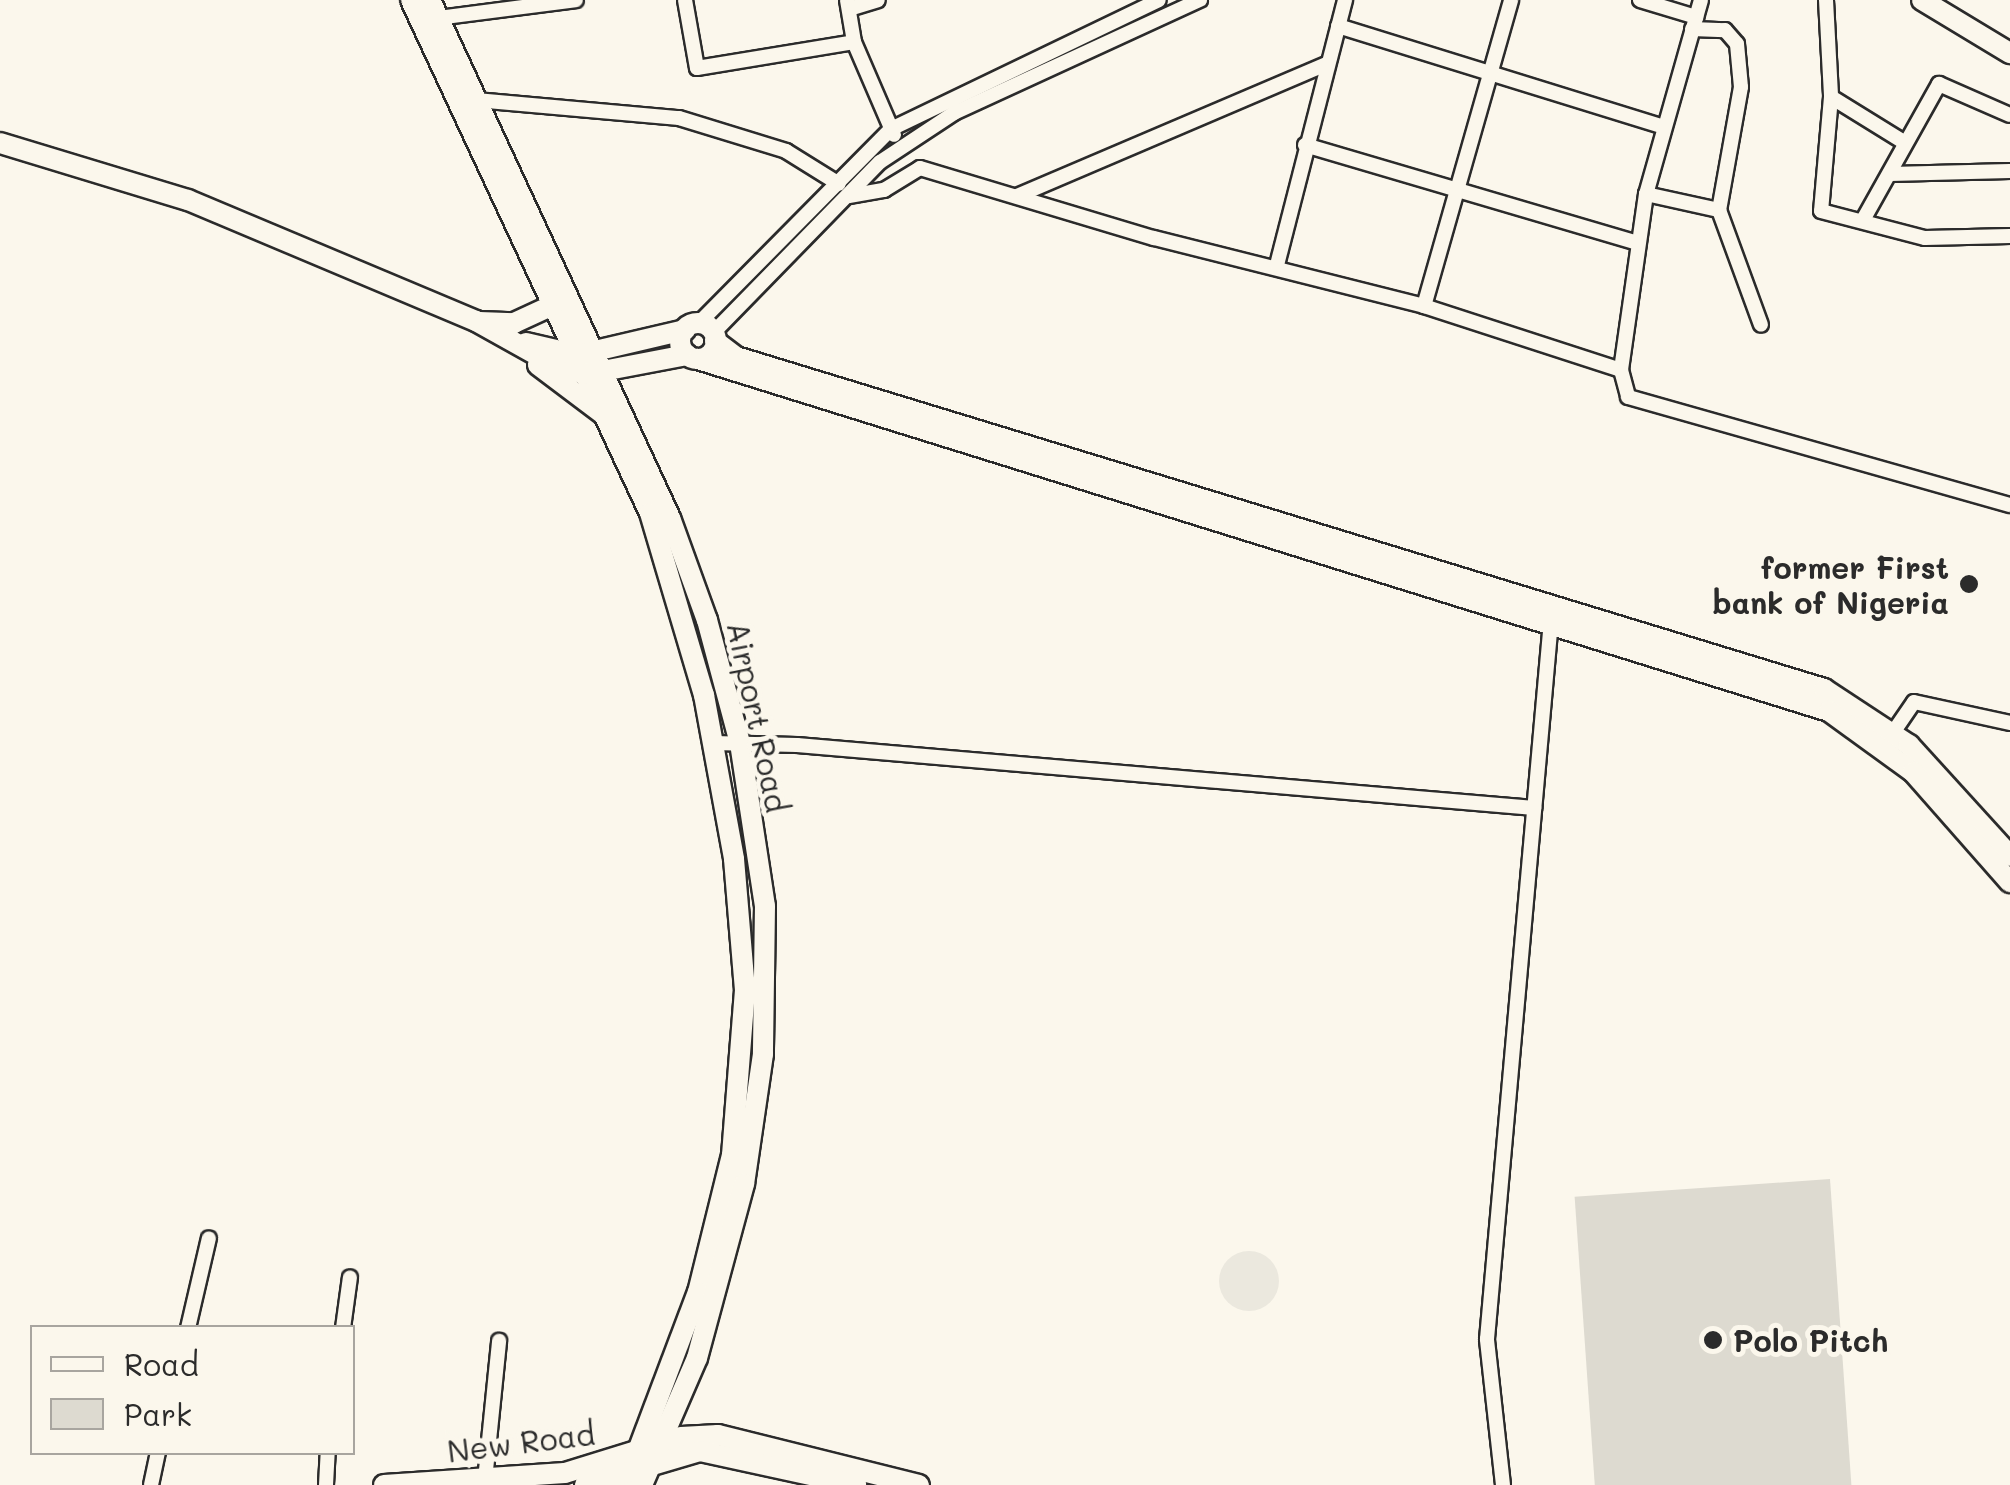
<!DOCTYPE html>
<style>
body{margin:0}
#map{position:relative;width:2010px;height:1485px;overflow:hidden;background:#fbf7ec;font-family:Mali,sans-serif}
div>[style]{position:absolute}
.built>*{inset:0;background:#ebe8de}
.round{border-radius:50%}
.green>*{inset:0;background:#dddad0;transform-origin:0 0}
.roads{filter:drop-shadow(2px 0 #2b2b2b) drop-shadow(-2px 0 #2b2b2b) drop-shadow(0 2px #2b2b2b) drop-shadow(0 -2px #2b2b2b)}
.street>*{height:14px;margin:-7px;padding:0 7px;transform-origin:7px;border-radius:7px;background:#fbf7ec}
.secondary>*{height:20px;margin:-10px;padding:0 10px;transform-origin:10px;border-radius:10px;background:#fbf7ec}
.secondary>.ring{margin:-10px;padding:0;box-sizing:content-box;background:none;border:20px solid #fbf7ec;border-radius:50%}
.dots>*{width:28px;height:28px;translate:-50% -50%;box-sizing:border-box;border:5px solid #fbf7ec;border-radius:50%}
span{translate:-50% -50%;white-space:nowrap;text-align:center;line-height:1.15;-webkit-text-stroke:10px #fbf7ec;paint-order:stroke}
.poi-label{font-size:30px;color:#2b2b2b;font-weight:700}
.right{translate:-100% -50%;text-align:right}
.left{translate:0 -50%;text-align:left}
.street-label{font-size:30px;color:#2b2b2b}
.legend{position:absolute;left:30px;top:1325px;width:325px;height:130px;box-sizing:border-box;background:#fbf7ec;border:2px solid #a8a59f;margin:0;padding:12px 18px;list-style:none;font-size:30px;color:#2b2b2b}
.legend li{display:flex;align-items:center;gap:20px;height:50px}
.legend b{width:50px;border:2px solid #a8a59f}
</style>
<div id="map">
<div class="built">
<div class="round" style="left:1219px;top:1251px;width:60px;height:60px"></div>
</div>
<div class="green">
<div style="left:1830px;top:1179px;width:307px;height:256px;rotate:86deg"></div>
</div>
<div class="roads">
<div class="street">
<div style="left:685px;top:0;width:69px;rotate:80deg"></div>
<div style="left:697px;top:68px;width:159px;rotate:-9.4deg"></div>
<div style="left:847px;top:0;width:43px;rotate:80.5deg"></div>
<div style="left:854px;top:42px;width:101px;rotate:66.7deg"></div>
<div style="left:1640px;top:0;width:59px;rotate:16.9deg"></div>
<div style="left:1701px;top:0;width:202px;rotate:105.8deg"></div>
<div style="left:1646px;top:194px;width:178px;rotate:98.1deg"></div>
<div style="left:1621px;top:370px;width:28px;rotate:75deg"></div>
<div style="left:1628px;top:397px;width:397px;rotate:15.8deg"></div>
<div style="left:1826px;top:0;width:97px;rotate:87deg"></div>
<div style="left:1831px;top:97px;width:114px;rotate:95deg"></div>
<div style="left:1821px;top:211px;width:107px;rotate:14.6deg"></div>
<div style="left:1925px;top:238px;width:85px;rotate:-1.3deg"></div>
<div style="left:849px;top:9px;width:30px;rotate:-17deg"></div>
<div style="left:438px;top:18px;width:139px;rotate:-7.4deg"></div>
<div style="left:1338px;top:26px;width:341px;rotate:17.2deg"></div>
<div style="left:1692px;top:29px;width:33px;rotate:2deg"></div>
<div style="left:1725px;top:30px;width:18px;rotate:49deg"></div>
<div style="left:1737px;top:44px;width:43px;rotate:84.7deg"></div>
<div style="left:1741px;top:87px;width:125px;rotate:100.1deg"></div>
<div style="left:1719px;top:210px;width:122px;rotate:69.9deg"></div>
<div style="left:1831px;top:97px;width:86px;rotate:31.7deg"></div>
<div style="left:476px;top:100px;width:204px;rotate:5.1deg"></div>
<div style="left:679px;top:118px;width:112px;rotate:17.1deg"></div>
<div style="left:786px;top:151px;width:62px;rotate:31.9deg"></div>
<div style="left:1305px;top:145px;width:346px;rotate:16.4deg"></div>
<div style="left:1890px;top:174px;width:120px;rotate:-1.4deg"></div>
<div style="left:1646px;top:194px;width:75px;rotate:12.4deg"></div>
<div style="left:849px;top:196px;width:36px;rotate:-10deg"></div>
<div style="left:884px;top:190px;width:42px;rotate:-31.4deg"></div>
<div style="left:920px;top:168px;width:244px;rotate:16.7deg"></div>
<div style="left:1154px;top:238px;width:278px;rotate:14.1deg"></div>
<div style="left:1424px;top:306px;width:207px;rotate:18deg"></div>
<div style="left:1017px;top:196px;width:336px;rotate:-23.1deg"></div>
<div style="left:1863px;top:220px;width:156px;rotate:-60.8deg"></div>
<div style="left:1939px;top:84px;width:77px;rotate:23.6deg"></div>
<div style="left:1277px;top:265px;width:274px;rotate:-75.6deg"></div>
<div style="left:1424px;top:306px;width:318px;rotate:-74.1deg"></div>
<div style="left:698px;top:324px;width:274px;rotate:-45.3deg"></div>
<div style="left:891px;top:129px;width:297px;rotate:-25.7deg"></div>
<div style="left:713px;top:333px;width:239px;rotate:-45.7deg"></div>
<div style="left:880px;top:162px;width:89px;rotate:-33.5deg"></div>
<div style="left:954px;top:113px;width:271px;rotate:-24.7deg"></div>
<div style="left:1890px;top:737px;width:42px;rotate:-55.6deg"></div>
<div style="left:1914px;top:702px;width:98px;rotate:12.3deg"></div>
<div style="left:713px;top:743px;width:84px;rotate:1.4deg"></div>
<div style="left:797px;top:745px;width:740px;rotate:4.89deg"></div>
<div style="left:188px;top:1328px;width:92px;rotate:-76.9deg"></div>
<div style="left:343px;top:1328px;width:51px;rotate:-82.2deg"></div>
<div style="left:485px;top:1480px;width:140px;rotate:-84.2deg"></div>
<div style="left:151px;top:1485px;width:34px;rotate:-78deg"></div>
<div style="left:326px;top:1485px;width:33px;rotate:-87deg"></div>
<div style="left:1503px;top:1485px;width:147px;rotate:-96.3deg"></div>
<div style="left:1487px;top:1339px;width:721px;rotate:-84.91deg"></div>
</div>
<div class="secondary">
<div style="left:411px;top:0;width:566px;rotate:65.02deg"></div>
<div style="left:650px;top:513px;width:190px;rotate:73.5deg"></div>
<div style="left:704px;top:695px;width:167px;rotate:79.6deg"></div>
<div style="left:734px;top:859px;width:131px;rotate:85.2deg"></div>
<div style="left:745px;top:990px;width:166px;rotate:94.5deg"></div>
<div style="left:732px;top:1155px;width:141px;rotate:103.9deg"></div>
<div style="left:698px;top:1292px;width:206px;rotate:110.7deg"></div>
<div style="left:430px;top:0;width:571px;rotate:65.14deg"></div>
<div style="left:670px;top:518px;width:109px;rotate:70.1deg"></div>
<div style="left:707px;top:620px;width:127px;rotate:75deg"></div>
<div style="left:740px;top:743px;width:165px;rotate:81.3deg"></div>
<div style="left:765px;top:906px;width:148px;rotate:90.8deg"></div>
<div style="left:763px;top:1054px;width:131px;rotate:98.3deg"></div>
<div style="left:744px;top:1184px;width:180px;rotate:105.1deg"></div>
<div style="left:697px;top:1358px;width:138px;rotate:113.4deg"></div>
<div style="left:1922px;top:0;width:103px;rotate:31.1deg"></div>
<div style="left:0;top:143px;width:196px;rotate:16.9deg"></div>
<div style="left:188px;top:200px;width:312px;rotate:22.8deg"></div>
<div style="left:476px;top:321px;width:98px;rotate:29.2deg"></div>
<div style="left:562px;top:369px;width:25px;rotate:11deg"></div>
<div style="left:587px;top:374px;width:102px;rotate:-10.8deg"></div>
<div style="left:479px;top:322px;width:35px;rotate:2deg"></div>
<div style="left:514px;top:323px;width:43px;rotate:-24.8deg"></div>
<div class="ring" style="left:680px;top:323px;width:16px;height:16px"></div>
<div style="left:715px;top:341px;width:26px;rotate:37deg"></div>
<div style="left:736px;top:357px;width:1138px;rotate:16.97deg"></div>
<div style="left:1824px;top:689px;width:102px;rotate:33.4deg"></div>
<div style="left:1909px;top:745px;width:150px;rotate:47.7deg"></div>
<div style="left:526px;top:343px;width:53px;rotate:13deg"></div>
<div style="left:578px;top:355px;width:110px;rotate:-13.2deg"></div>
<div style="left:698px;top:359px;width:1185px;rotate:17.29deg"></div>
<div style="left:1829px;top:711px;width:104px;rotate:36deg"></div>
<div style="left:1913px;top:772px;width:147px;rotate:48.6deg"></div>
<div style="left:538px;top:365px;width:81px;rotate:37deg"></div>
<div style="left:384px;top:1485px;width:181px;rotate:-3.8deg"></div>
<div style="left:565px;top:1473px;width:121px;rotate:-17.2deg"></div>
<div style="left:681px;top:1437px;width:37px;rotate:-3deg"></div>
<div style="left:718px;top:1435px;width:207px;rotate:14deg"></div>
<div style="left:585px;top:1485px;width:120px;rotate:-16.5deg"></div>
<div style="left:700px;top:1451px;width:160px;rotate:12.3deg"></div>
</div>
</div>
<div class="dots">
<div style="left:1969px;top:584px;background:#2b2b2b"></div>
<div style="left:1713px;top:1340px;background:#2b2b2b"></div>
</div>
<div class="poi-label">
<span class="right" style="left:1949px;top:584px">former First<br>bank of Nigeria</span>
<span class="left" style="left:1733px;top:1340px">Polo Pitch</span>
</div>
<div class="street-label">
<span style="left:758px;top:717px;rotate:78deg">Airport Road</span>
<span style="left:521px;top:1442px;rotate:-7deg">New Road</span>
</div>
<ul class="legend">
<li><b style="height:12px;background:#fbf7ec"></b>Road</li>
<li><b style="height:28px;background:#dddad0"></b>Park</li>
</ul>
</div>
